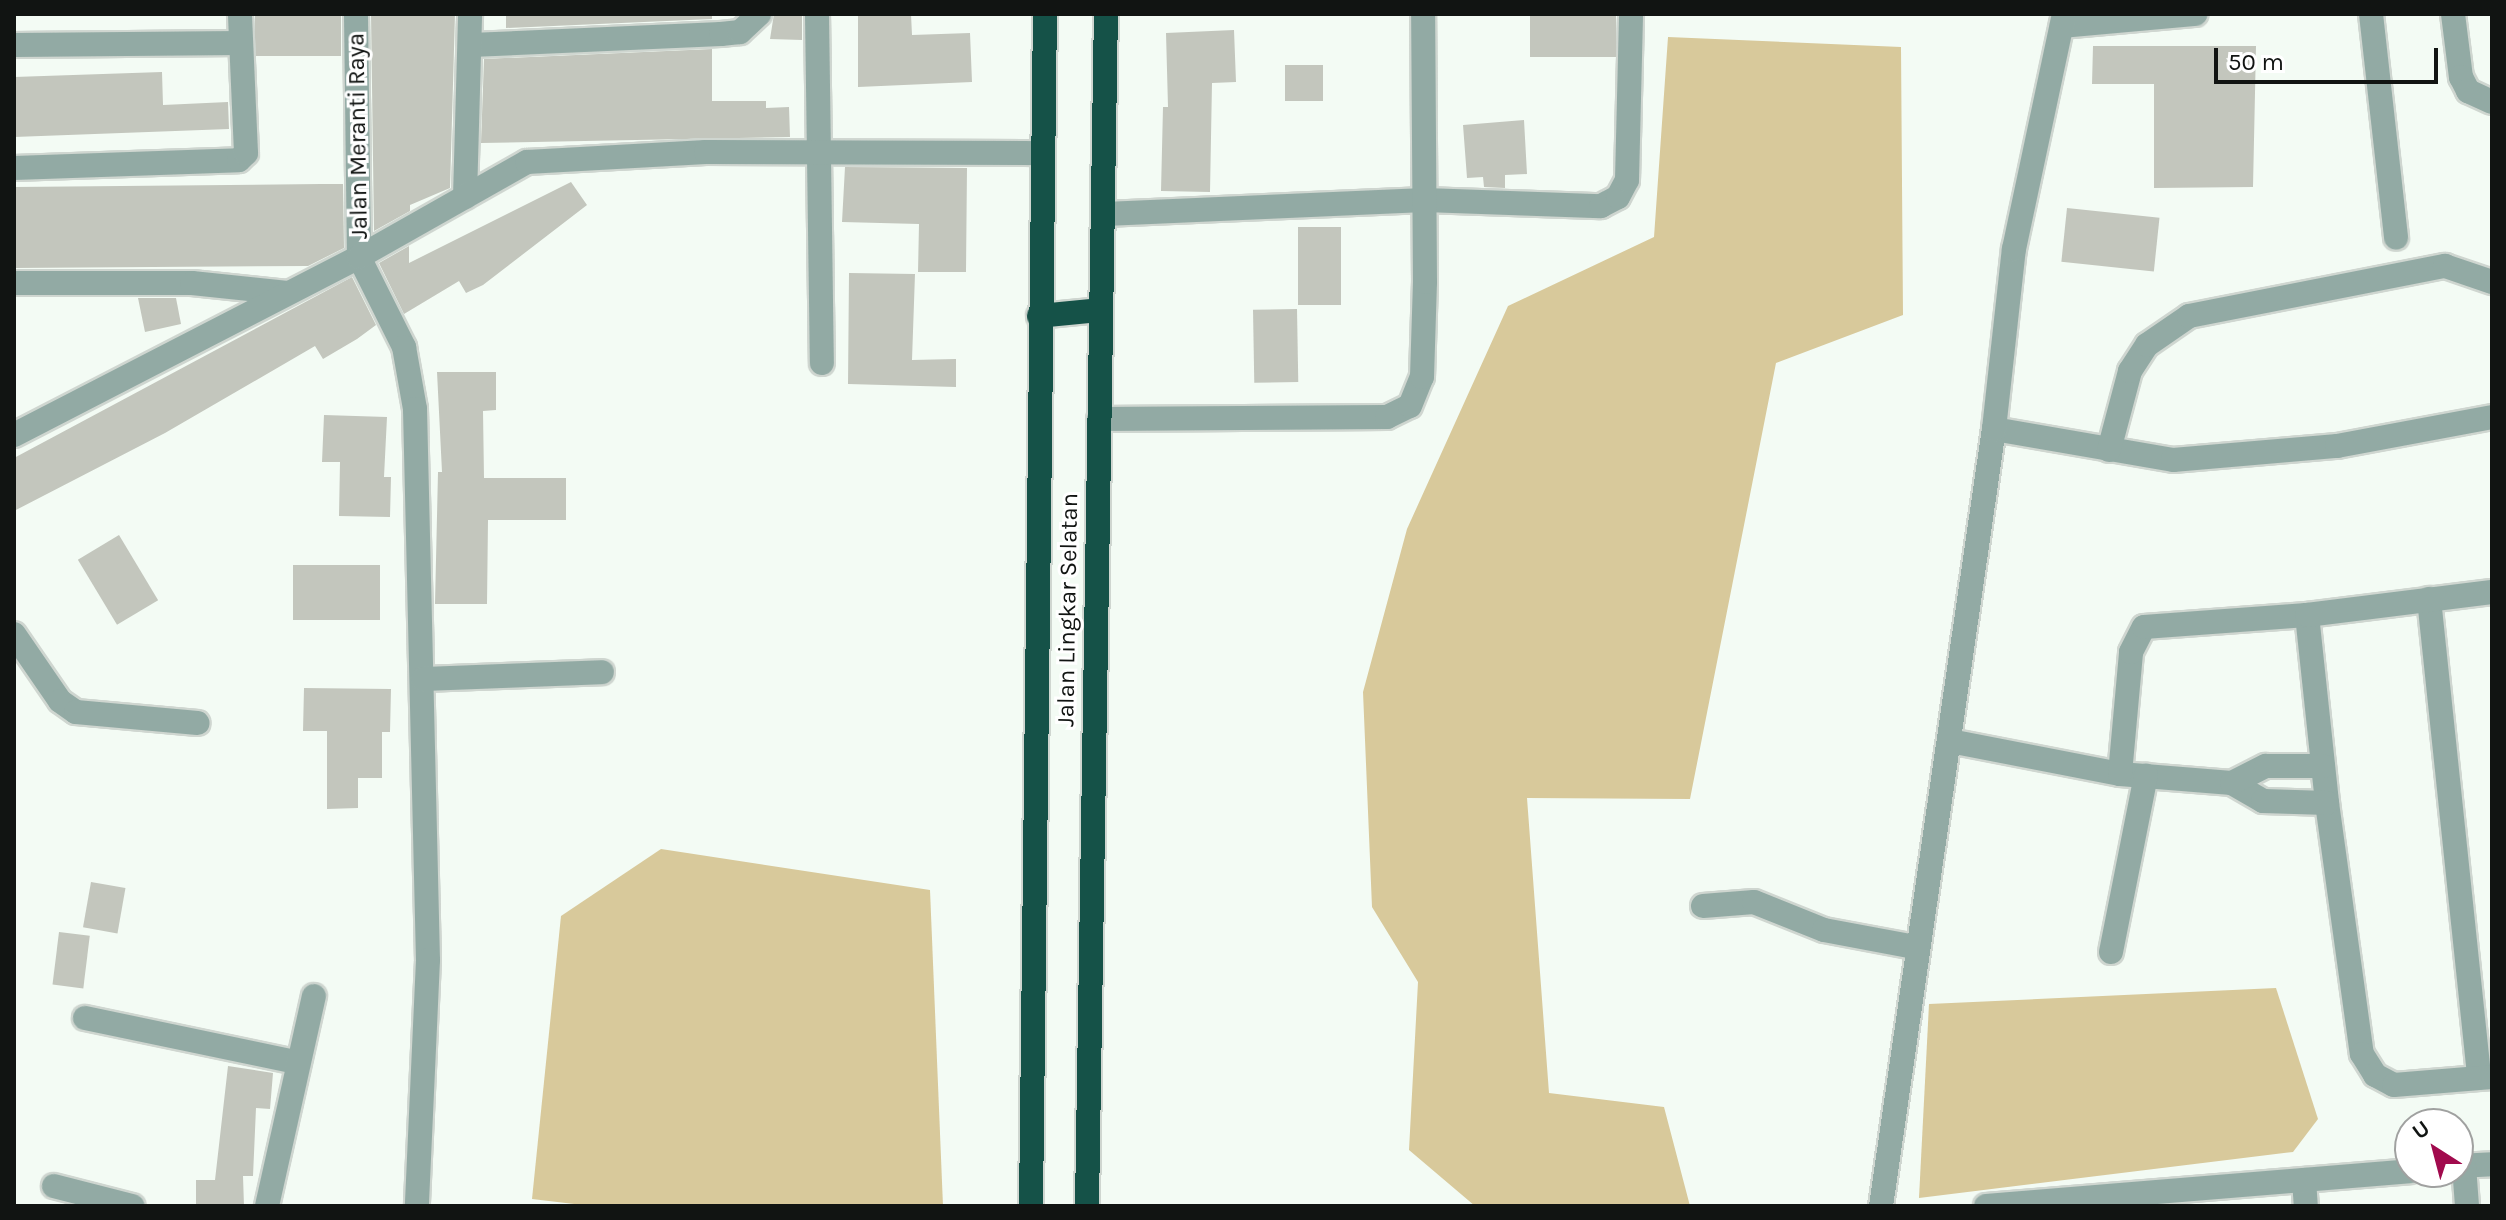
<!DOCTYPE html>
<style>
body{margin:0}
#map{position:relative;width:2506px;height:1220px;overflow:hidden;background:#f3fbf4;font-family:Karla,sans-serif}
div>[style]{position:absolute}
.green>*{inset:0;background:#d8c99b}
.building>*{inset:0;background:#c3c6bd;transform-origin:0 0}
.roads{filter:drop-shadow(2px 0 #cfd6d0) drop-shadow(-2px 0 #cfd6d0) drop-shadow(0 2px #cfd6d0) drop-shadow(0 -2px #cfd6d0)}
.minor>*{height:24px;margin:-12px;padding:0 12px;transform-origin:12px;border-radius:12px;background:#92aaa4}
.highway>*{height:24px;margin:-12px;padding:0 12px;transform-origin:12px;border-radius:12px;background:#155248}
span{translate:-50% -50%;white-space:nowrap;text-align:center;line-height:1.15;-webkit-text-stroke:6px #fff;paint-order:stroke}
.street-label{font-size:24px;color:#111412}
.frame{position:absolute;inset:0;border:16px solid #111412;pointer-events:none}
.north{position:absolute;left:2394px;top:1108px;width:80px;height:80px;box-sizing:border-box;background:#fff;border:2px solid #a0a1a0;border-radius:50%;rotate:324deg;font-size:22px;font-weight:700;line-height:32px;text-align:center;color:#111412}
.north::after{content:'';display:block;margin:auto;width:28px;height:36px;background:#a10a4d;clip-path:polygon(50% 0,100% 100%,50% 72%,0 100%)}
.scale{position:absolute;left:2214px;top:48px;width:224px;height:36px;box-sizing:border-box;border:4px solid #111412;border-top:0;padding-left:10px;font-size:24px;line-height:28px;white-space:nowrap;color:#111412;-webkit-text-stroke:6px #fff;paint-order:stroke}
</style>
<div id="map">
<div class="green">
<div style="clip-path:polygon(1668px 37px,1901px 47px,1903px 315px,1776px 363px,1690px 799px,1527px 798px,1549px 1093px,1664px 1107px,1690px 1206px,1475px 1206px,1409px 1150px,1418px 982px,1372px 907px,1363px 692px,1407px 529px,1508px 306px,1654px 237px)"></div>
<div style="clip-path:polygon(661px 849px,930px 890px,943px 1206px,591px 1206px,532px 1199px,561px 916px)"></div>
<div style="clip-path:polygon(2276px 988px,2318px 1119px,2293px 1152px,1919px 1198px,1929px 1004px)"></div>
</div>
<div class="building">
<div style="left:255px;top:14px;width:86px;height:42px"></div>
<div style="clip-path:polygon(371px 14px,455px 14px,450px 188px,410px 205px,410px 211px,374px 231px)"></div>
<div style="clip-path:polygon(506px 14px,712px 14px,712px 19px,506px 28px)"></div>
<div style="clip-path:polygon(774px 14px,802px 14px,802px 40px,770px 39px)"></div>
<div style="clip-path:polygon(858px 14px,911px 14px,912px 35px,970px 33px,972px 82px,858px 87px)"></div>
<div style="left:1530px;top:14px;width:86px;height:43px"></div>
<div style="clip-path:polygon(1234px 30px,1236px 82px,1212px 83px,1210px 192px,1161px 191px,1163px 107px,1168px 107px,1166px 33px)"></div>
<div style="clip-path:polygon(2093px 46px,2256px 46px,2253px 187px,2154px 188px,2154px 84px,2092px 84px)"></div>
<div style="clip-path:polygon(712px 49px,712px 101px,766px 101px,766px 108px,789px 107px,790px 137px,481px 143px,484px 59px)"></div>
<div style="left:1323px;top:65px;width:36px;height:38px;rotate:90deg"></div>
<div style="clip-path:polygon(162px 72px,163px 105px,228px 102px,229px 129px,14px 137px,14px 77px)"></div>
<div style="clip-path:polygon(1524px 120px,1527px 174px,1505px 175px,1505px 188px,1484px 187px,1483px 177px,1467px 178px,1463px 125px)"></div>
<div style="clip-path:polygon(845px 167px,967px 168px,966px 272px,918px 272px,919px 224px,842px 222px)"></div>
<div style="clip-path:polygon(571px 182px,587px 205px,483px 285px,466px 293px,459px 281px,404px 314px,379px 263px,409px 246px,409px 263px)"></div>
<div style="clip-path:polygon(321px 184px,343px 184px,344px 248px,308px 266px,14px 268px,14px 187px)"></div>
<div style="left:2067px;top:208px;width:93px;height:54px;rotate:6deg"></div>
<div style="left:1341px;top:227px;width:78px;height:43px;rotate:90deg"></div>
<div style="clip-path:polygon(849px 273px,915px 274px,912px 360px,956px 359px,956px 387px,848px 384px)"></div>
<div style="clip-path:polygon(352px 277px,376px 325px,357px 339px,323px 359px,315px 346px,165px 433px,14px 511px,14px 458px)"></div>
<div style="clip-path:polygon(138px 298px,176px 298px,181px 324px,145px 332px)"></div>
<div style="left:1297px;top:309px;width:73px;height:44px;rotate:89deg"></div>
<div style="clip-path:polygon(437px 372px,496px 372px,496px 410px,483px 411px,484px 478px,566px 478px,566px 520px,488px 520px,487px 604px,435px 604px,438px 472px,442px 472px)"></div>
<div style="clip-path:polygon(324px 415px,387px 417px,384px 477px,391px 477px,390px 517px,339px 516px,340px 462px,322px 462px)"></div>
<div style="left:119px;top:535px;width:76px;height:48px;rotate:59deg"></div>
<div style="left:293px;top:565px;width:87px;height:55px"></div>
<div style="clip-path:polygon(304px 688px,391px 689px,390px 732px,382px 732px,382px 778px,358px 778px,358px 808px,327px 809px,327px 731px,303px 731px)"></div>
<div style="left:91px;top:882px;width:35px;height:46px;rotate:10deg"></div>
<div style="left:59px;top:932px;width:31px;height:53px;rotate:7deg"></div>
<div style="clip-path:polygon(228px 1066px,273px 1073px,270px 1109px,256px 1108px,253px 1176px,243px 1176px,244px 1206px,196px 1206px,196px 1180px,215px 1180px)"></div>
</div>
<div class="roads">
<div class="minor">
<div style="left:356px;top:14px;width:243px;rotate:89.3deg"></div>
<div style="left:359px;top:257px;width:101px;rotate:63.4deg"></div>
<div style="left:404px;top:347px;width:63px;rotate:79.9deg"></div>
<div style="left:415px;top:409px;width:551px;rotate:88.65deg"></div>
<div style="left:428px;top:960px;width:246px;rotate:92.6deg"></div>
<div style="left:817px;top:14px;width:349px;rotate:89.2deg"></div>
<div style="left:2371px;top:14px;width:225px;rotate:83.6deg"></div>
<div style="left:2453px;top:14px;width:64px;rotate:82.8deg"></div>
<div style="left:2461px;top:77px;width:16px;rotate:63deg"></div>
<div style="left:2468px;top:91px;width:26px;rotate:25deg"></div>
<div style="left:2062px;top:26px;width:134px;rotate:-5.2deg"></div>
<div style="left:14px;top:45px;width:226px;rotate:-0.5deg"></div>
<div style="left:471px;top:45px;width:250px;rotate:-2.5deg"></div>
<div style="left:721px;top:34px;width:19px;rotate:-6deg"></div>
<div style="left:740px;top:32px;width:26px;rotate:-43deg"></div>
<div style="left:14px;top:168px;width:225px;rotate:-2deg"></div>
<div style="left:239px;top:160px;width:10px;rotate:-45deg"></div>
<div style="left:246px;top:153px;width:139px;rotate:-92.5deg"></div>
<div style="left:465px;top:197px;width:183px;rotate:-88.4deg"></div>
<div style="left:1105px;top:214px;width:320px;rotate:-2.5deg"></div>
<div style="left:1425px;top:200px;width:176px;rotate:2deg"></div>
<div style="left:1601px;top:206px;width:19px;rotate:-28deg"></div>
<div style="left:1618px;top:197px;width:19px;rotate:-62deg"></div>
<div style="left:1627px;top:180px;width:166px;rotate:-88.6deg"></div>
<div style="left:14px;top:283px;width:178px"></div>
<div style="left:192px;top:283px;width:96px;rotate:6deg"></div>
<div style="left:1099px;top:419px;width:288px;rotate:-0.4deg"></div>
<div style="left:1387px;top:417px;width:25px;rotate:-26deg"></div>
<div style="left:1410px;top:406px;width:31px;rotate:-68deg"></div>
<div style="left:1422px;top:377px;width:95px;rotate:-88.2deg"></div>
<div style="left:1425px;top:282px;width:268px;rotate:-90.4deg"></div>
<div style="left:1994px;top:429px;width:182px;rotate:9.8deg"></div>
<div style="left:2173px;top:460px;width:165px;rotate:-4.9deg"></div>
<div style="left:2337px;top:446px;width:158px;rotate:-10.6deg"></div>
<div style="left:14px;top:435px;width:388px;rotate:-27.3deg"></div>
<div style="left:359px;top:257px;width:193px;rotate:-29.5deg"></div>
<div style="left:527px;top:162px;width:179px;rotate:-3.2deg"></div>
<div style="left:706px;top:152px;width:337px;rotate:0.2deg"></div>
<div style="left:2109px;top:450px;width:82px;rotate:-75.1deg"></div>
<div style="left:2130px;top:371px;width:31px;rotate:-57deg"></div>
<div style="left:2147px;top:345px;width:51px;rotate:-34.6deg"></div>
<div style="left:2189px;top:316px;width:261px;rotate:-11.1deg"></div>
<div style="left:2445px;top:266px;width:50px;rotate:18.8deg"></div>
<div style="left:2429px;top:599px;width:481px;rotate:84deg"></div>
<div style="left:2307px;top:615px;width:189px;rotate:83.9deg"></div>
<div style="left:2327px;top:803px;width:253px;rotate:82.1deg"></div>
<div style="left:2362px;top:1054px;width:25px;rotate:58deg"></div>
<div style="left:2375px;top:1075px;width:21px;rotate:28deg"></div>
<div style="left:2394px;top:1085px;width:98px;rotate:-4.7deg"></div>
<div style="left:14px;top:634px;width:81px;rotate:55.5deg"></div>
<div style="left:60px;top:701px;width:19px;rotate:35deg"></div>
<div style="left:76px;top:712px;width:122px;rotate:5.2deg"></div>
<div style="left:423px;top:679px;width:179px;rotate:-2.2deg"></div>
<div style="left:1950px;top:741px;width:173px;rotate:11deg"></div>
<div style="left:2120px;top:774px;width:112px;rotate:4.6deg"></div>
<div style="left:2232px;top:783px;width:36px;rotate:30deg"></div>
<div style="left:2263px;top:801px;width:64px;rotate:1.8deg"></div>
<div style="left:2120px;top:774px;width:122px;rotate:-84.8deg"></div>
<div style="left:2131px;top:652px;width:28px;rotate:-63deg"></div>
<div style="left:2144px;top:627px;width:163px;rotate:-4.2deg"></div>
<div style="left:2307px;top:615px;width:186px;rotate:-7.1deg"></div>
<div style="left:2232px;top:783px;width:38px;rotate:-27deg"></div>
<div style="left:2266px;top:766px;width:57px"></div>
<div style="left:1703px;top:906px;width:51px;rotate:-4.5deg"></div>
<div style="left:1754px;top:902px;width:75px;rotate:21.8deg"></div>
<div style="left:1824px;top:930px;width:93px;rotate:10.6deg"></div>
<div style="left:2111px;top:952px;width:180px;rotate:-78.8deg"></div>
<div style="left:85px;top:1018px;width:216px;rotate:11.8deg"></div>
<div style="left:2458px;top:1166px;width:34px;rotate:-3deg"></div>
<div style="left:2464px;top:1166px;width:40px;rotate:85.7deg"></div>
<div style="left:2304px;top:1180px;width:26px;rotate:86deg"></div>
<div style="left:54px;top:1186px;width:81px;rotate:14.4deg"></div>
<div style="left:267px;top:1206px;width:215px;rotate:-77.4deg"></div>
<div style="left:1881px;top:1206px;width:785px;rotate:-81.73deg"></div>
<div style="left:1994px;top:429px;width:181px;rotate:-83.7deg"></div>
<div style="left:2014px;top:249px;width:240px;rotate:-78deg"></div>
<div style="left:1986px;top:1206px;width:425px;rotate:-4.7deg"></div>
</div>
<div class="highway">
<div style="left:1039px;top:316px;width:61px;rotate:-5.6deg"></div>
<div style="left:1031px;top:1206px;width:1192px;rotate:-89.33deg"></div>
<div style="left:1087px;top:1206px;width:1192px;rotate:-89.09deg"></div>
</div>
</div>
<div class="street-label">
<span style="left:358px;top:136px;rotate:-91deg">Jalan Meranti Raya</span>
<span style="left:1068px;top:610px;rotate:-89deg">Jalan Lingkar Selatan</span>
</div>
<div class="frame"></div>
<div class="north">U</div>
<div class="scale">50 m</div>
</div>
